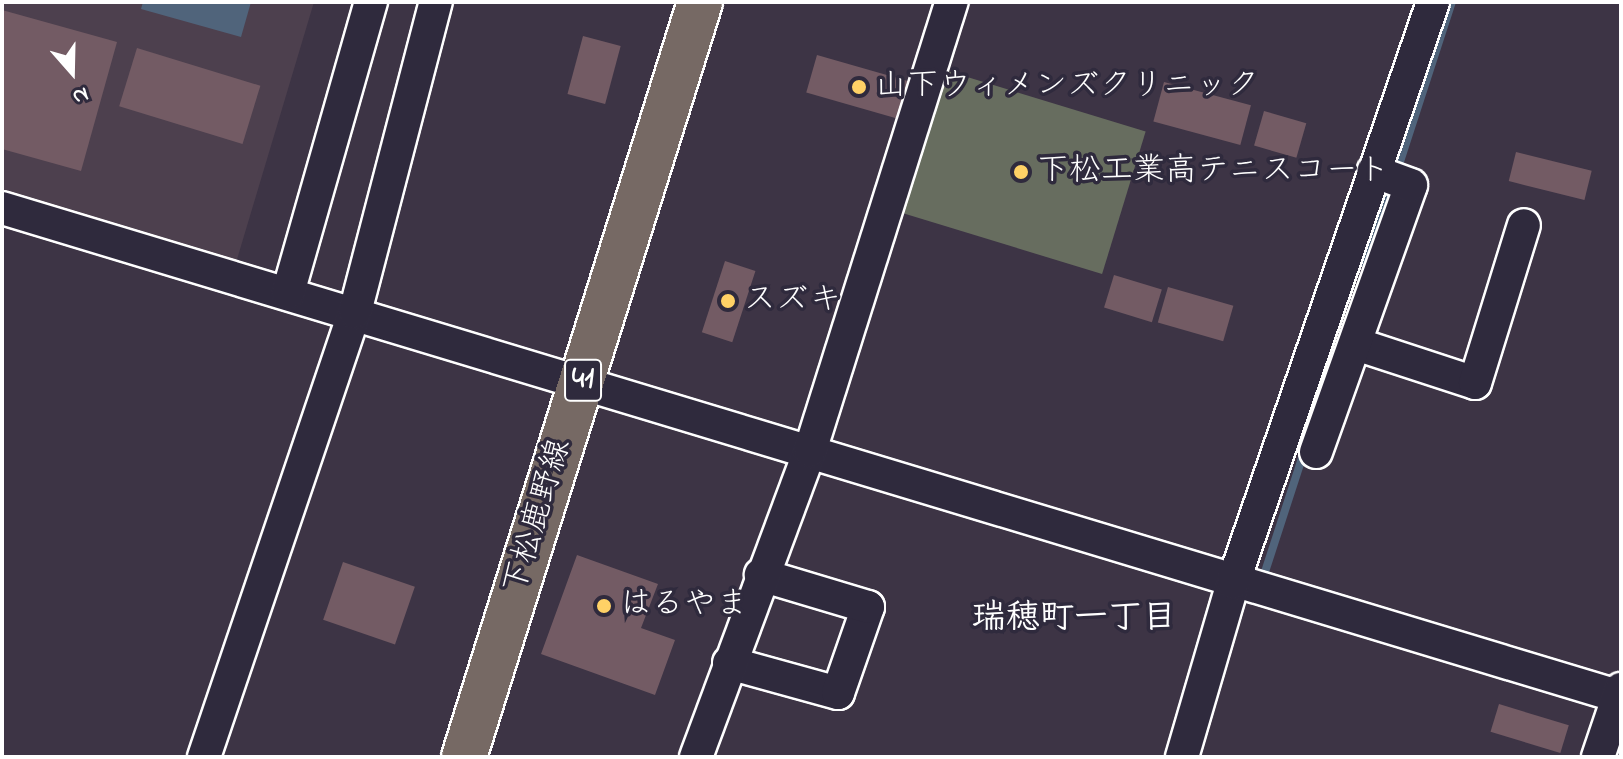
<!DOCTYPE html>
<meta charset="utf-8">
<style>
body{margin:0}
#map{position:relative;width:1623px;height:759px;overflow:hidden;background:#3d3445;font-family:"Indie Flower","Klee One",sans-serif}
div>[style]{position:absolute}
.built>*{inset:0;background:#4d404e}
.green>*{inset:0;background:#676d5f;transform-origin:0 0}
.water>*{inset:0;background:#50647b}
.stream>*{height:8px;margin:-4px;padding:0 4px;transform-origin:4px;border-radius:4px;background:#50647b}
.building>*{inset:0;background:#735b64;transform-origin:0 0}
.roads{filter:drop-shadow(2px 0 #fff) drop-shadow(-2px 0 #fff) drop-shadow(0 2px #fff) drop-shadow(0 -2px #fff)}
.street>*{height:32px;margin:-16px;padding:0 16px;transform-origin:16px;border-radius:16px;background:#2f2a3d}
.primary>*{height:44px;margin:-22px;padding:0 22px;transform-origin:22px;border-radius:22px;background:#766964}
.dots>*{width:22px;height:22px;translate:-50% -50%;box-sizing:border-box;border:4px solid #2f2a3d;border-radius:50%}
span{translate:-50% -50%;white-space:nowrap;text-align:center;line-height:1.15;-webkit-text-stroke:7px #2f2a3d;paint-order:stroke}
.shield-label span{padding:2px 6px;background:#2f2a3d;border:2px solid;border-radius:6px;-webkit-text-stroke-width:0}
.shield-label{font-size:30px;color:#fff;font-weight:700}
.poi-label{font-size:32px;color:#fff}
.left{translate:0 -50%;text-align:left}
.street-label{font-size:32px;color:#fff}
.neighbourhood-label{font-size:34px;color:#fff;font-weight:700}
.frame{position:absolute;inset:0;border:4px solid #fff;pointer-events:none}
.north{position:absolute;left:32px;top:32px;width:80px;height:80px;-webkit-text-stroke:6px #2f2a3d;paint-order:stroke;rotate:160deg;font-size:22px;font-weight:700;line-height:32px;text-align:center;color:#fff}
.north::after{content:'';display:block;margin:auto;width:28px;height:36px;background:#fff;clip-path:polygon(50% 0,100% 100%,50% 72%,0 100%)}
</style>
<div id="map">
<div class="built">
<div style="clip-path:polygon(2px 2px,314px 2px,235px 266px,2px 197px)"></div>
</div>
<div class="green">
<div style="left:941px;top:69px;width:214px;height:149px;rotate:17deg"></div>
</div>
<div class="water">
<div style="clip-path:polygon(143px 2px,251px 2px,241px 37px,141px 9px)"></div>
</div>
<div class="stream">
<div style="left:1396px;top:174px;width:181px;rotate:-72deg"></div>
<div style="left:1366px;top:265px;width:82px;rotate:-72.2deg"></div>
<div style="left:1263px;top:578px;width:136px;rotate:-72deg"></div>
</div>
<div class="building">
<div style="clip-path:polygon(2px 10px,117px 42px,81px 171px,2px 149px)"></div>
<div style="left:583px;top:36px;width:39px;height:60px;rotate:15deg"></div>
<div style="left:137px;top:48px;width:129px;height:61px;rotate:17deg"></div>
<div style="left:817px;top:55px;width:98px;height:39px;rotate:16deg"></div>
<div style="left:1164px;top:82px;width:90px;height:41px;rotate:15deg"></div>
<div style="left:1264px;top:111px;width:44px;height:36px;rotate:16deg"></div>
<div style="left:1516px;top:152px;width:78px;height:30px;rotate:14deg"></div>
<div style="left:725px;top:261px;width:32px;height:75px;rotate:18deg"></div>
<div style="left:1114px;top:275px;width:50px;height:34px;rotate:17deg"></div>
<div style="left:1168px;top:287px;width:68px;height:37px;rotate:16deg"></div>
<div style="clip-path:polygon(577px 555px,658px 584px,641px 628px,675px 640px,655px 695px,541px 654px)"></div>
<div style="left:343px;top:562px;width:76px;height:61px;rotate:19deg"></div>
<div style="left:1499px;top:704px;width:73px;height:29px;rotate:17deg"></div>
</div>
<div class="roads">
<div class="street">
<div style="left:2px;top:208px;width:1691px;rotate:16.81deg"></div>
<div style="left:288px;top:293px;width:303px;rotate:-74.1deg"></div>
<div style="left:1356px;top:344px;width:125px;rotate:18.1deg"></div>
<div style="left:1475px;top:383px;width:165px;rotate:-72.8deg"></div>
<div style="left:1316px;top:452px;width:283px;rotate:-70.4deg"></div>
<div style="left:1411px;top:185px;width:40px;rotate:-159.8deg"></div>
<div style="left:729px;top:663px;width:113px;rotate:15.4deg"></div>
<div style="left:838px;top:693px;width:91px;rotate:-70.8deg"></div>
<div style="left:868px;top:607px;width:112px;rotate:-163.3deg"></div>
<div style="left:204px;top:757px;width:470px;rotate:-71.3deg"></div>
<div style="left:355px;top:312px;width:320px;rotate:-75.4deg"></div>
<div style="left:696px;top:757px;width:327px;rotate:-69.6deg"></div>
<div style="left:810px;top:451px;width:471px;rotate:-72.5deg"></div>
<div style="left:1182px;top:757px;width:181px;rotate:-73.7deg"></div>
<div style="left:1233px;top:583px;width:614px;rotate:-71deg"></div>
<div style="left:1598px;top:757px;width:72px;rotate:-71.3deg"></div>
</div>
<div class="primary">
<div style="left:464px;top:757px;width:791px;rotate:-72.64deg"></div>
</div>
</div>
<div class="dots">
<div style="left:859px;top:87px;background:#ffd166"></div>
<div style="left:1021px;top:172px;background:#ffd166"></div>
<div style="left:728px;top:301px;background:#ffd166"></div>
<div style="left:604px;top:606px;background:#ffd166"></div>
</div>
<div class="shield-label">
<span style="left:583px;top:380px">41</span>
</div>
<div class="poi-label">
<span class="left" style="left:875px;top:87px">山下ウィメンズクリニック</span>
<span class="left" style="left:1037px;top:172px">下松工業高テニスコート</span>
<span class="left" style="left:744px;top:301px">スズキ</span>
<span class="left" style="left:620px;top:606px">はるやま</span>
</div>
<div class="street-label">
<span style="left:539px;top:517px;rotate:-73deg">下松鹿野線</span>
</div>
<div class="neighbourhood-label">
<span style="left:1074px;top:620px">瑞穂町一丁目</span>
</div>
<div class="frame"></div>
<div class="north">N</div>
</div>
